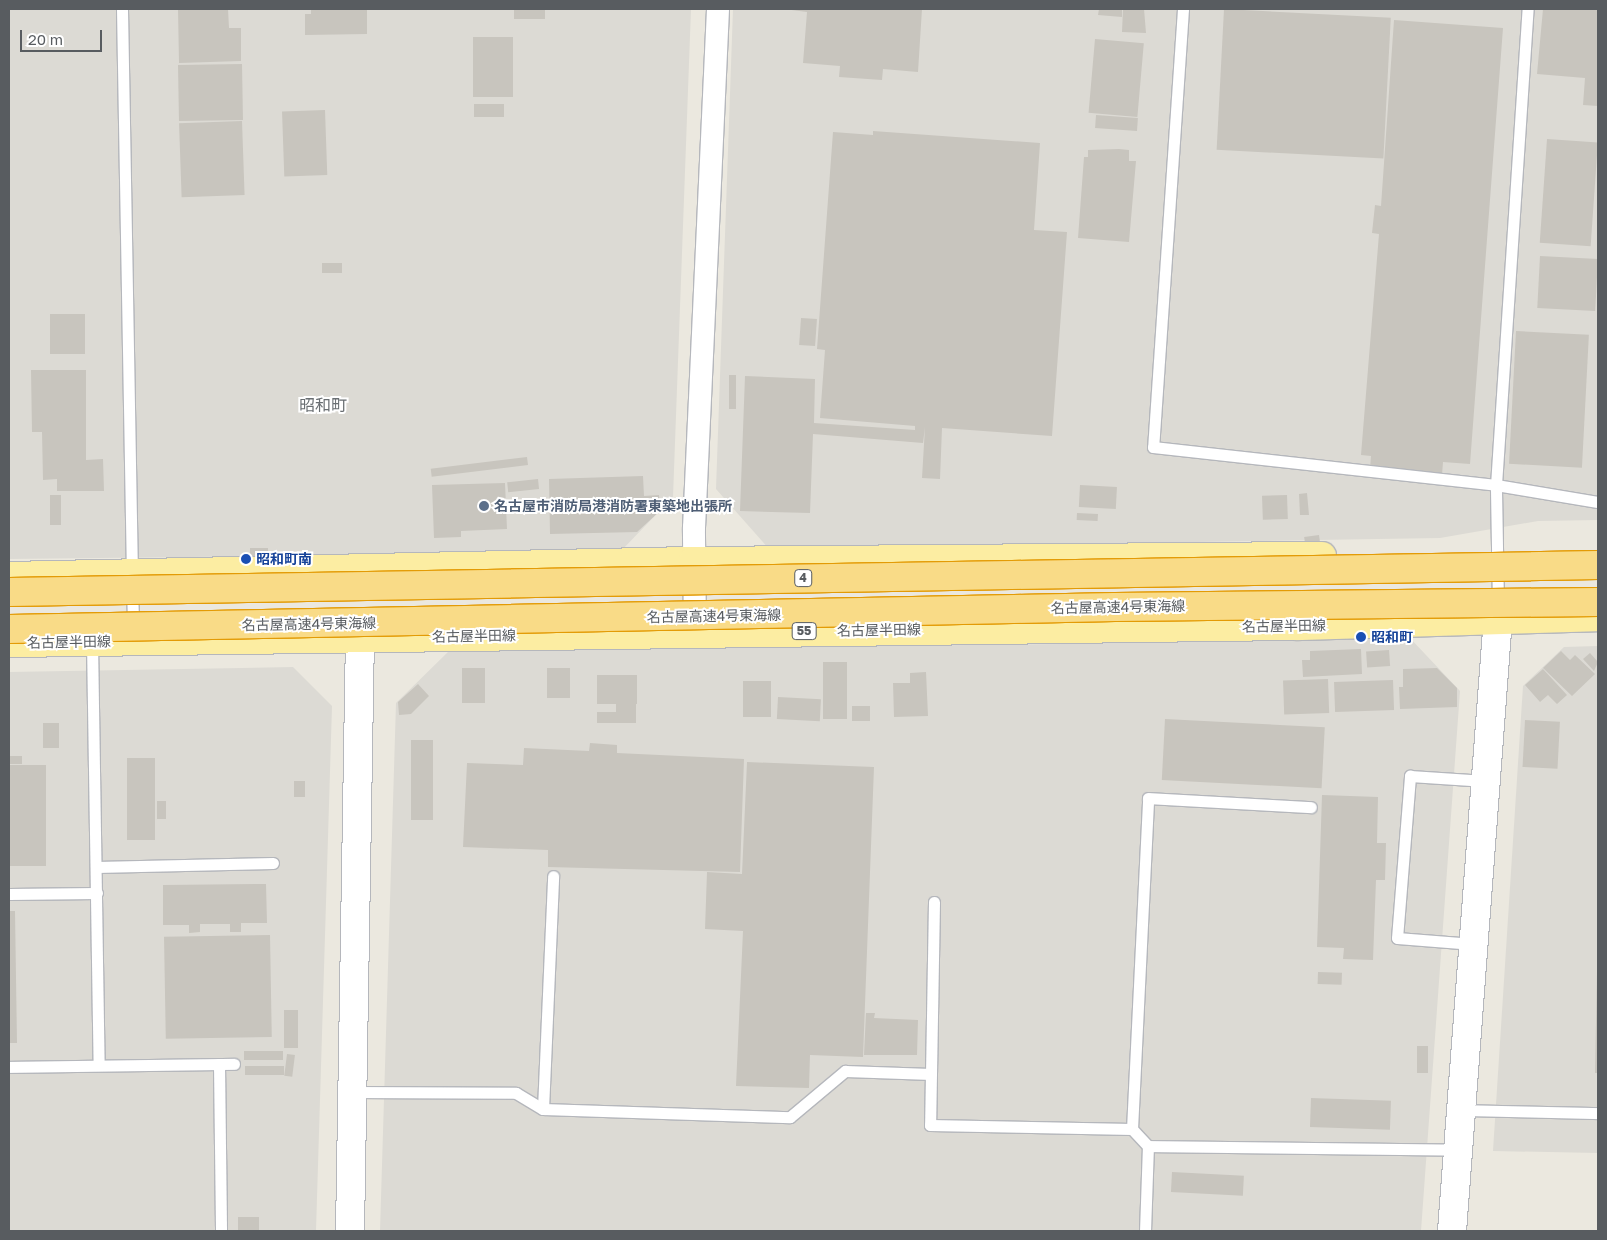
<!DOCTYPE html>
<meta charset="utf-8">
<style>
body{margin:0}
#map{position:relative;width:1607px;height:1240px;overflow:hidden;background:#ebe8df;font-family:"Golos Text","Noto Sans JP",sans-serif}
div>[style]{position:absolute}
.industrial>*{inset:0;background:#dcdad4}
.building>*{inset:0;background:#c8c5be;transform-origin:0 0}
.roads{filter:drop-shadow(1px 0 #b5b7bc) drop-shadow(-1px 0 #b5b7bc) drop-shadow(0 1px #b5b7bc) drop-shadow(0 -1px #b5b7bc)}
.service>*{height:11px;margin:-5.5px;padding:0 5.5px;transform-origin:5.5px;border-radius:5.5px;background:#fff}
.minor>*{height:22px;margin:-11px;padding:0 11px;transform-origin:11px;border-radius:11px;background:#fff}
.tertiary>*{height:28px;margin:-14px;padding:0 14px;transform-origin:14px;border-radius:14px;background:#fff}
.primary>*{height:28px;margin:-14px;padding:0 14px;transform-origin:14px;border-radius:14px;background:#fceda2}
.bridges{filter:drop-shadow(1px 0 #e39b06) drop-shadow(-1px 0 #e39b06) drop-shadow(0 1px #e39b06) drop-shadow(0 -1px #e39b06)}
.motorway-bridge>*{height:28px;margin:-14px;padding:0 14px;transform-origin:14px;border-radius:14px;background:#f9db87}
.dots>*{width:14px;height:14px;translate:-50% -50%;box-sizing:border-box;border:2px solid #fff;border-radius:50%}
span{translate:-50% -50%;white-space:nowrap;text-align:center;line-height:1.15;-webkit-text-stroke:4px #fff;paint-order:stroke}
.shield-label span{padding:1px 4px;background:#fff;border:1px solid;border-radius:4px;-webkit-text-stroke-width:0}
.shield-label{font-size:12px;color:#585c60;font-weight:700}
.service-label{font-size:14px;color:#4e5e75;font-weight:700}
.left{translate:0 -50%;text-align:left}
.transit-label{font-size:14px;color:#164399;font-weight:700}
.street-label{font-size:14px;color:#585c60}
.quarter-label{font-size:16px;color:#696e72}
.frame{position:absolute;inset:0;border:10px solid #585c60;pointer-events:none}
.scale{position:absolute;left:20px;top:30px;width:82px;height:22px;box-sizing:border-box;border:2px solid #585c60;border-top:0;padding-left:6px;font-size:15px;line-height:18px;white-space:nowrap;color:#585c60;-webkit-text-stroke:4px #fff;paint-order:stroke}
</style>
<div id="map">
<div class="industrial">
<div style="clip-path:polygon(9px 9px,691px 9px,673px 497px,620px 552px,9px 559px)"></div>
<div style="clip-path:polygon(733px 9px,1598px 9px,1598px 520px,1538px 521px,1440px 538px,769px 549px,716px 489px)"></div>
<div style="clip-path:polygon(1408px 636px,1460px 691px,1421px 1231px,380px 1231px,396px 703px,450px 650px,1064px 644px)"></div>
<div style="clip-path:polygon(1598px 646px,1598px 1153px,1493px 1151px,1523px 686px,1564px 647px)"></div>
<div style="clip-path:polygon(293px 667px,332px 706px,316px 1231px,9px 1231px,9px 672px)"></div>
</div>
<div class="building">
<div style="clip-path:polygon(178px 9px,228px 9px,229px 28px,241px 28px,241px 61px,179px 63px)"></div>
<div style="clip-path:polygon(311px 9px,367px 9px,367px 34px,305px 35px,305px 14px,311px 14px)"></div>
<div style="left:514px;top:9px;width:31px;height:10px"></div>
<div style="clip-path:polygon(784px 9px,922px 9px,918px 72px,883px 69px,882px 80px,839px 77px,840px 66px,803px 63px,807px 12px)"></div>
<div style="clip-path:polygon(1099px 9px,1122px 9px,1122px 17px,1098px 15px)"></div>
<div style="clip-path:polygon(1123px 9px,1144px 9px,1146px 33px,1122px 32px)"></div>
<div style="left:1224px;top:9px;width:167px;height:141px;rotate:3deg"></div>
<div style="clip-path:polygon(1543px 9px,1598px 9px,1598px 106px,1583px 105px,1585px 78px,1537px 74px)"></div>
<div style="clip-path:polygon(1394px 20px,1503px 28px,1470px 464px,1443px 462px,1442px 475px,1370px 469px,1371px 456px,1361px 455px,1379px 234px,1372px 233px,1375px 205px,1381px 206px)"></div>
<div style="left:473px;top:37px;width:40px;height:60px"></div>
<div style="left:1095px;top:39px;width:49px;height:74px;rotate:5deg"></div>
<div style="left:242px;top:64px;width:56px;height:64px;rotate:89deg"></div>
<div style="left:474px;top:104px;width:30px;height:13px"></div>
<div style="left:325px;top:110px;width:65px;height:43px;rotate:88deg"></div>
<div style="left:1096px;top:115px;width:42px;height:13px;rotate:4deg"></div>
<div style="left:242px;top:121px;width:74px;height:63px;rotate:88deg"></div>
<div style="clip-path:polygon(873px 131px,1040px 143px,1034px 230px,1067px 232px,1052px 436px,942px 428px,940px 479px,922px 478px,925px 427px,923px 443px,813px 434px,810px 513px,740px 511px,745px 376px,815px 379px,814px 423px,915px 430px,915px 426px,820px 418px,825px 350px,817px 349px,833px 132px,873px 135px)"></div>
<div style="left:1547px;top:139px;width:51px;height:104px;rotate:4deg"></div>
<div style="clip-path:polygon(1119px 149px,1129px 150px,1129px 161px,1136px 161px,1129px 242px,1078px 238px,1084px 157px,1088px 157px,1088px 150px)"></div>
<div style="left:1540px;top:256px;width:58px;height:52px;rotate:3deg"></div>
<div style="left:322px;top:263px;width:20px;height:10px"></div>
<div style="left:50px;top:314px;width:35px;height:40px"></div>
<div style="left:801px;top:318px;width:16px;height:27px;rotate:4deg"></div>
<div style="left:1516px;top:331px;width:73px;height:133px;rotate:3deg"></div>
<div style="clip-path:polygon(31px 370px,86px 370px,86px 460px,103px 459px,104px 491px,57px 491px,57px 479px,43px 480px,42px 432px,32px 432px)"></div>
<div style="left:729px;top:375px;width:7px;height:34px"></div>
<div style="left:527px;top:457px;width:8px;height:97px;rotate:83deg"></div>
<div style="clip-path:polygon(643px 476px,644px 496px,659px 495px,660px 511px,637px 532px,550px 534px,549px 479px)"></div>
<div style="left:538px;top:479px;width:10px;height:31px;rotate:84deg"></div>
<div style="clip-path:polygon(505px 483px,507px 529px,461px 531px,461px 537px,434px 538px,432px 485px)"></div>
<div style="left:1080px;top:485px;width:37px;height:22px;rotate:3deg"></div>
<div style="clip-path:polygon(1307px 493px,1309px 515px,1300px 515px,1299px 494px)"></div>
<div style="left:50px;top:495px;width:11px;height:30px"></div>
<div style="left:1287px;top:495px;width:24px;height:25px;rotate:88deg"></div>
<div style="left:1077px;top:513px;width:21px;height:7px;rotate:3deg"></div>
<div style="left:1319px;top:535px;width:7px;height:15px;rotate:82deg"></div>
<div style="left:268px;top:548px;width:8px;height:18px;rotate:90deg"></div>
<div style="clip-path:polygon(1361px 649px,1362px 674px,1303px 677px,1302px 660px,1310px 660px,1310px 651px)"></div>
<div style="left:1389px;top:650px;width:16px;height:23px;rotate:86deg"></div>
<div style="clip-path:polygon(1561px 651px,1570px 660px,1575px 655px,1595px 674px,1572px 696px,1543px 668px)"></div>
<div style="clip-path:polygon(1590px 653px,1598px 662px,1594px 671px,1583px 659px)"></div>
<div style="left:823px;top:662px;width:24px;height:57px"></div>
<div style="left:462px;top:668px;width:23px;height:35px"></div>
<div style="left:547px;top:668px;width:23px;height:30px"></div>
<div style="clip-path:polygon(1437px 668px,1457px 688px,1457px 707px,1400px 709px,1399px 687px,1403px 687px,1403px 669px)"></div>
<div style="clip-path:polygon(1543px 669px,1567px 695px,1557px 704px,1548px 695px,1540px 702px,1525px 685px)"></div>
<div style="clip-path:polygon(926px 672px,928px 716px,894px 717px,893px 683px,910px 683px,910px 673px)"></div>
<div style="left:597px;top:675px;width:40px;height:29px"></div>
<div style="left:1328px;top:679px;width:34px;height:45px;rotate:88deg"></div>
<div style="left:1393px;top:680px;width:30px;height:59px;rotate:88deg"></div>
<div style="left:743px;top:681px;width:28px;height:36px"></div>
<div style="clip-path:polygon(418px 684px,429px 696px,411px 714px,399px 715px,398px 702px)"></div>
<div style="left:778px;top:697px;width:43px;height:22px;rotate:3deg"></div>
<div style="clip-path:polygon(616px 703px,636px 703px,636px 723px,597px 723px,597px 712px,616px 712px)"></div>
<div style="left:852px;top:706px;width:18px;height:15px"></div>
<div style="left:1165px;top:719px;width:160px;height:61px;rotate:3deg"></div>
<div style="left:1525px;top:720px;width:35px;height:47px;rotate:3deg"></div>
<div style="left:43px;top:723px;width:16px;height:25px"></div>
<div style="left:411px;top:740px;width:22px;height:80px"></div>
<div style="clip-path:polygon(590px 743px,617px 745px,617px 753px,744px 759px,740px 872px,548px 867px,548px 850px,463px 847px,467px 763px,523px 765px,524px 748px,589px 751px)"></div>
<div style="left:9px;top:756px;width:13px;height:8px"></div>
<div style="left:127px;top:758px;width:28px;height:82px"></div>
<div style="clip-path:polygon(747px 762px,874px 767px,863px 1057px,810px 1055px,809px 1088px,736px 1086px,743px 931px,705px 929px,707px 872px,742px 874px)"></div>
<div style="left:9px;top:765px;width:37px;height:101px"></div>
<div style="left:294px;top:781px;width:11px;height:16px"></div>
<div style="clip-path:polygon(1322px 795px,1378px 797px,1377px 843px,1386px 843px,1385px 880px,1376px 880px,1373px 960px,1343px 959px,1344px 948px,1317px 947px)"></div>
<div style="left:157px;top:801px;width:9px;height:18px"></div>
<div style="clip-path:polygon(266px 884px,267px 923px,241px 923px,241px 932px,230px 932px,230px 924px,200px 924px,200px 932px,189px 933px,189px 925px,163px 925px,163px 885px)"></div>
<div style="clip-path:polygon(9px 911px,15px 911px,17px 1043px,9px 1043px)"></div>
<div style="left:270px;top:935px;width:102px;height:106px;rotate:89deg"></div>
<div style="clip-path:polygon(1597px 971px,1598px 971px,1598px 1073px,1595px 1073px)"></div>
<div style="left:1318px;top:972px;width:24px;height:12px;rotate:2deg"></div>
<div style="left:284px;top:1010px;width:14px;height:38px"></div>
<div style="clip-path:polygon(866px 1013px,875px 1013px,874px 1018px,918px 1020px,917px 1055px,864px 1055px)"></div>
<div style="left:1417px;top:1046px;width:11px;height:27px"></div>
<div style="left:283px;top:1051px;width:9px;height:39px;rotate:90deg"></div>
<div style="left:287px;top:1054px;width:8px;height:22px;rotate:7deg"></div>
<div style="left:284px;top:1066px;width:9px;height:39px;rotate:90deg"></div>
<div style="left:1311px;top:1098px;width:80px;height:29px;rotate:2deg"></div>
<div style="left:1172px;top:1172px;width:72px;height:20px;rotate:3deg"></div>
<div style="left:259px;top:1217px;width:14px;height:21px;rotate:90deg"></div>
</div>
<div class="roads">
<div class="service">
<div style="left:122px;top:9px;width:565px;rotate:88.99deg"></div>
<div style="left:1183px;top:9px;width:439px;rotate:93.9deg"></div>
<div style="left:1153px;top:447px;width:345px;rotate:6.3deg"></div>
<div style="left:1496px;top:485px;width:103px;rotate:9.5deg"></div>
<div style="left:132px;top:590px;width:37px;rotate:88deg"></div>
<div style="left:1498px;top:604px;width:119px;rotate:-91deg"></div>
<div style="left:1496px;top:485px;width:477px;rotate:-86.2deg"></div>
<div style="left:92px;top:642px;width:423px;rotate:89.1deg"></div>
<div style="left:96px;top:867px;width:177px;rotate:-1.3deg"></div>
<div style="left:9px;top:894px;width:88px;rotate:-0.7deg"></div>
<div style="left:934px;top:902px;width:223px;rotate:91deg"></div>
<div style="left:930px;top:1125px;width:202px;rotate:1.1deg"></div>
<div style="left:1132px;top:1129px;width:23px;rotate:47deg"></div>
<div style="left:1473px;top:944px;width:76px;rotate:-175.5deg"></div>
<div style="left:1397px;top:938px;width:163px;rotate:-85.4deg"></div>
<div style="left:1410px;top:776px;width:76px;rotate:3.8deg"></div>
<div style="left:219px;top:1064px;width:167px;rotate:89.3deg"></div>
<div style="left:9px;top:1067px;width:225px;rotate:-0.8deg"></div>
<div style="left:352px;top:1092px;width:164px;rotate:0.3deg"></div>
<div style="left:516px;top:1093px;width:31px;rotate:31deg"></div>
<div style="left:543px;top:1109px;width:247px;rotate:1.9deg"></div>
<div style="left:790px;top:1117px;width:72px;rotate:-39.9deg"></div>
<div style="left:845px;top:1071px;width:86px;rotate:2deg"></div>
<div style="left:543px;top:1109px;width:233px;rotate:-87.5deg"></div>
<div style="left:1461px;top:1110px;width:137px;rotate:1.3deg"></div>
<div style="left:1132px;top:1129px;width:331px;rotate:-87.2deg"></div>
<div style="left:1148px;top:798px;width:163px;rotate:3.2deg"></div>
<div style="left:1145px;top:1231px;width:85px;rotate:-88deg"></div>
<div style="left:1148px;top:1146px;width:310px;rotate:0.7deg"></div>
</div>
<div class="minor">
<div style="left:695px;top:632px;width:104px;rotate:-90.6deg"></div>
<div style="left:694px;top:528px;width:520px;rotate:-87.35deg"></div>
</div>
<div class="tertiary">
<div style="left:350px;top:1231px;width:594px;rotate:-89.04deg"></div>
<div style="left:1452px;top:1231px;width:615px;rotate:-85.71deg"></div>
</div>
<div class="primary">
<div style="left:9px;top:576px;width:684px;rotate:-1.26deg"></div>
<div style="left:693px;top:561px;width:629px;rotate:-0.46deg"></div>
<div style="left:9px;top:643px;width:1290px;rotate:-0.76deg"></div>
<div style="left:1299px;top:626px;width:299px;rotate:-1.7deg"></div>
</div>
</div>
<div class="bridges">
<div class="motorway-bridge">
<div style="left:9px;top:592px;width:1589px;rotate:-0.97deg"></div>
<div style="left:9px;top:629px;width:1106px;rotate:-1.14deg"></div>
<div style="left:1115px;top:607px;width:483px;rotate:-0.6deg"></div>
</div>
</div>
<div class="dots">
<div style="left:484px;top:506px;background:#5c6f8a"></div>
<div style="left:246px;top:559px;background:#1a4fb4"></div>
<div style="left:1361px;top:637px;background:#1a4fb4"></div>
</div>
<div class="shield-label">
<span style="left:803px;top:578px">4</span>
<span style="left:804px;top:631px">55</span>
</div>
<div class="service-label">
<span class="left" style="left:494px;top:506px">名古屋市消防局港消防署東築地出張所</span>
</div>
<div class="transit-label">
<span class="left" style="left:256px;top:559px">昭和町南</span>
<span class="left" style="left:1371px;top:637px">昭和町</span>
</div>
<div class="street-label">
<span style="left:1118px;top:607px;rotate:-1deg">名古屋高速4号東海線</span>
<span style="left:714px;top:616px;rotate:-1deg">名古屋高速4号東海線</span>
<span style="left:309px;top:624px;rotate:-1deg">名古屋高速4号東海線</span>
<span style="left:1284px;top:626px;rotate:-1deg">名古屋半田線</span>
<span style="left:879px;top:630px;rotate:-1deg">名古屋半田線</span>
<span style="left:474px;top:636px;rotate:-1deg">名古屋半田線</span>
<span style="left:69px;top:642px;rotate:-1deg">名古屋半田線</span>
</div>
<div class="quarter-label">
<span style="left:323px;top:405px">昭和町</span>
</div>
<div class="frame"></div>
<div class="scale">20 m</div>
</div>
